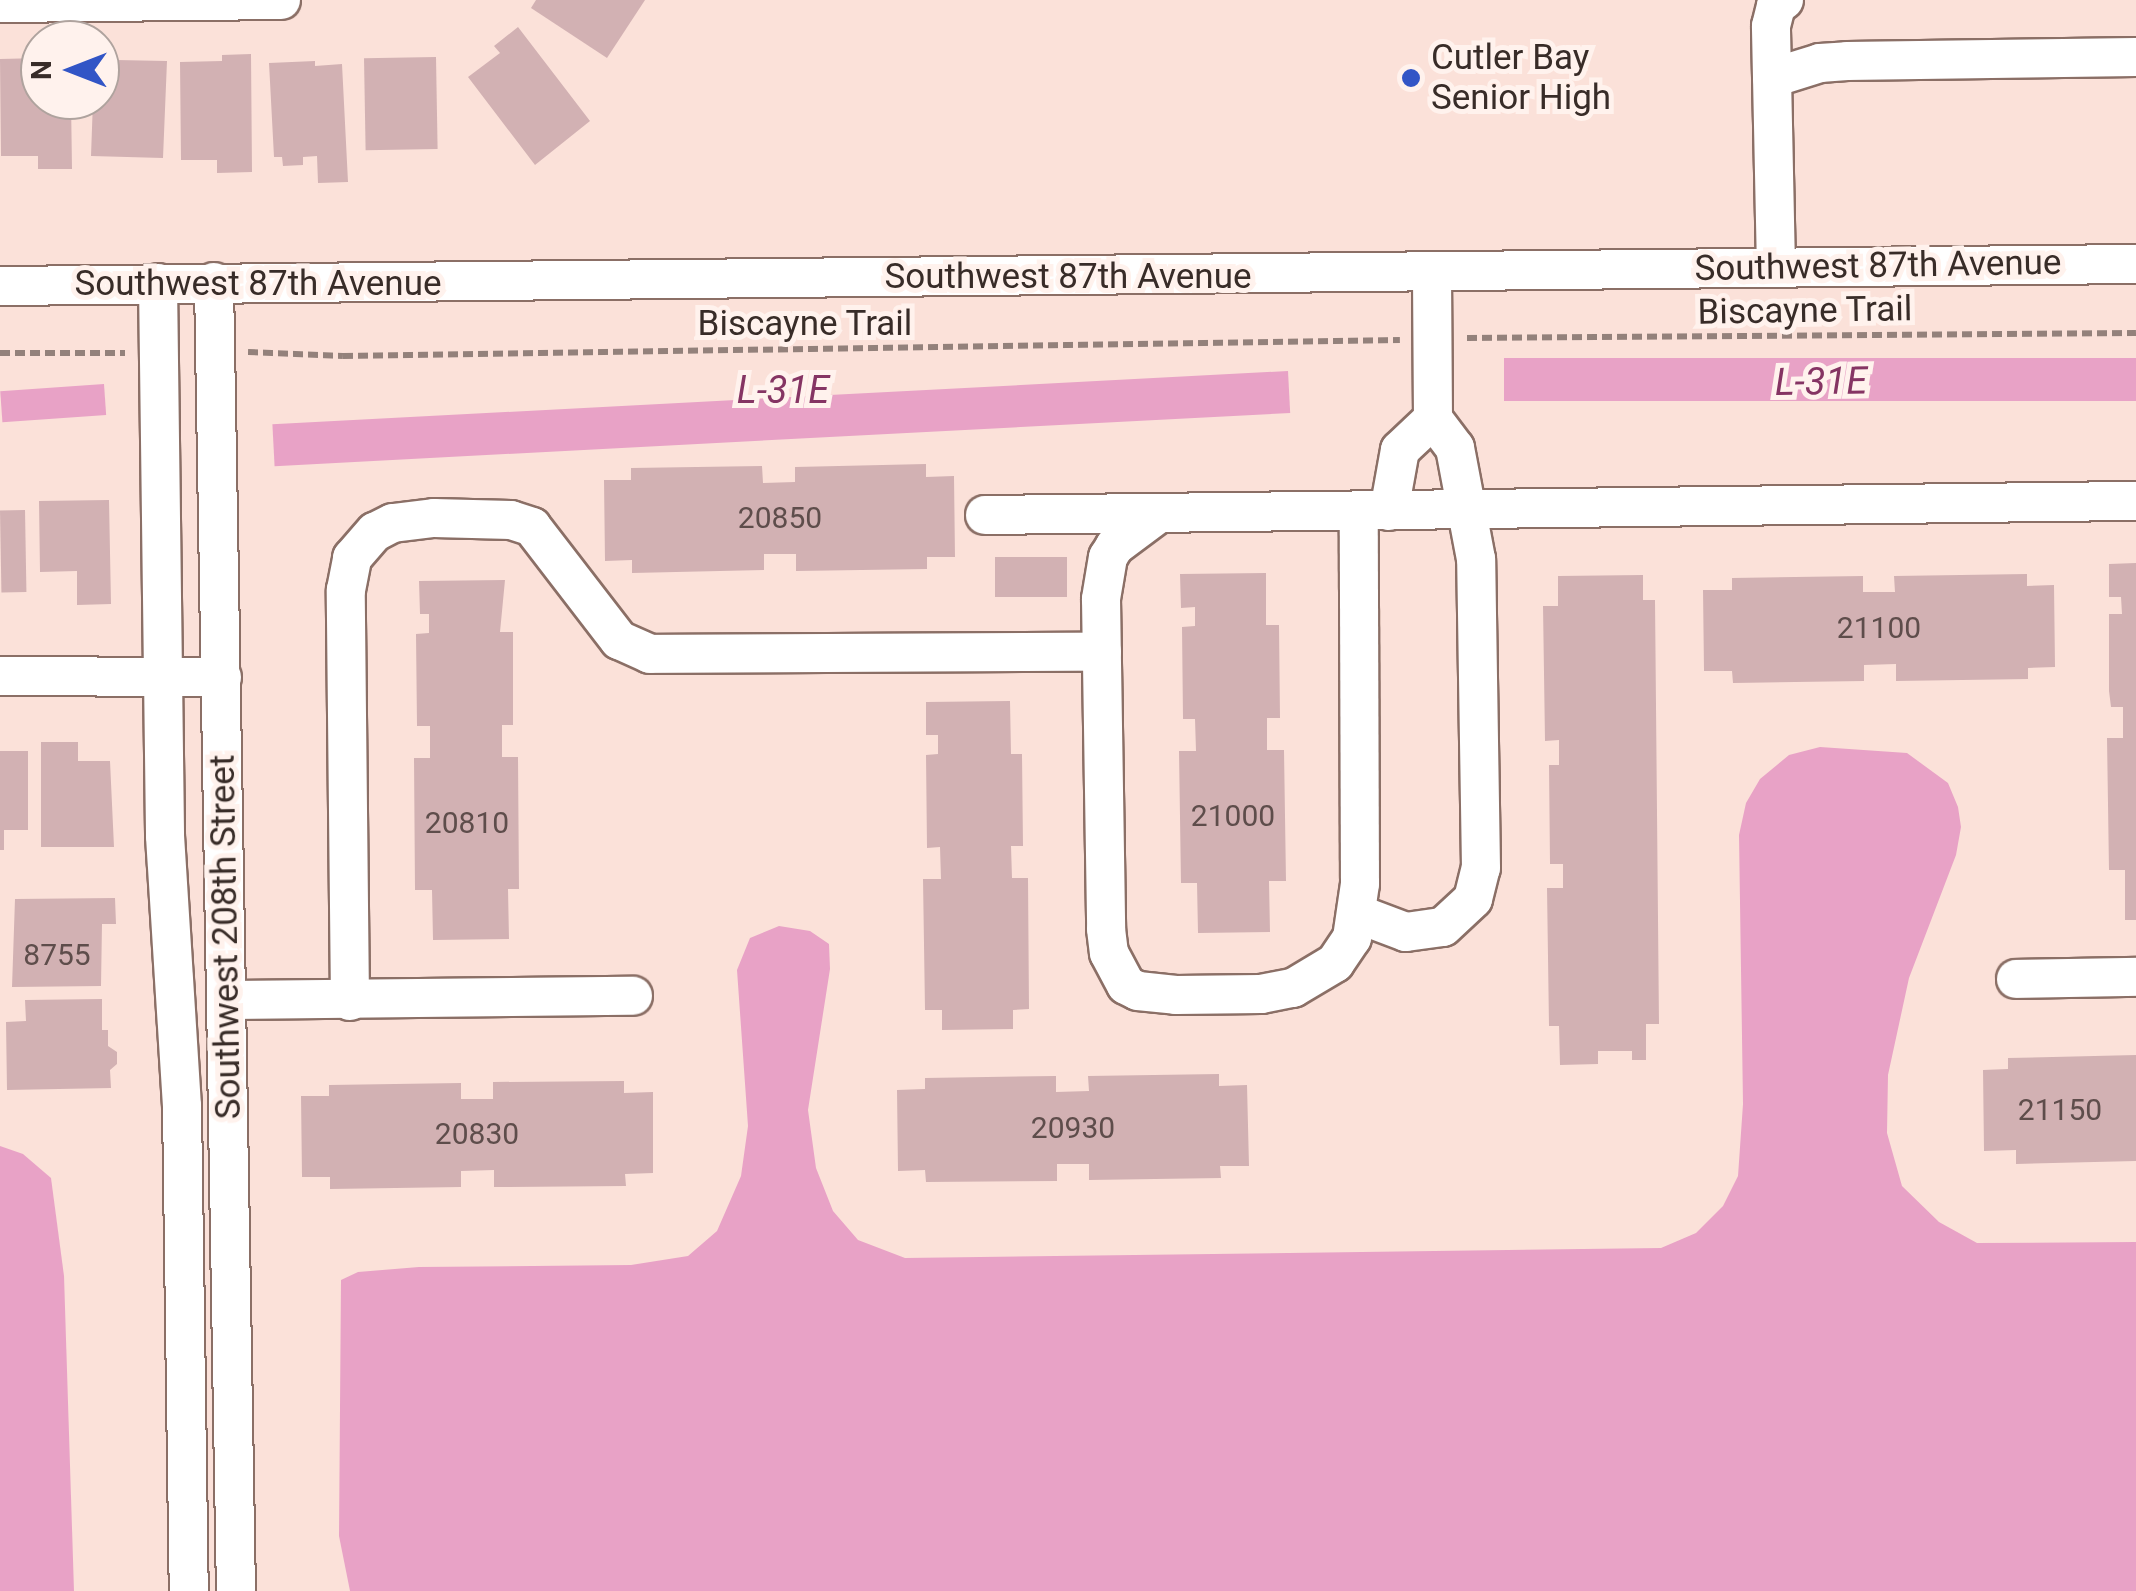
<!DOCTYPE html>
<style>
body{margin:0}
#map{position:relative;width:2136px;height:1591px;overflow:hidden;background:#fbe1d9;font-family:Roboto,sans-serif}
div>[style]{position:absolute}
.water>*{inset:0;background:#e8a2c6;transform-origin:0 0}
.building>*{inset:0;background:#d2b1b3;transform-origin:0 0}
.path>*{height:6px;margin-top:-3px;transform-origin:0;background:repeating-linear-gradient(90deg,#93817b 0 10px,transparent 0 15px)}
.roads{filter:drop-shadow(2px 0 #8b6f66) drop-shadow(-2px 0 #8b6f66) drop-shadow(0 2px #8b6f66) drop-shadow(0 -2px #8b6f66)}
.minor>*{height:38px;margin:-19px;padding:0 19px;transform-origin:19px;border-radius:19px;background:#fff}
.dots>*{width:28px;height:28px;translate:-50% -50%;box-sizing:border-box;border:5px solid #fff2ed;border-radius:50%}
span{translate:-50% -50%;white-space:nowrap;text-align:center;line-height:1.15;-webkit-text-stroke:10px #fff2ed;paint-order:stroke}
.number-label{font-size:30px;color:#5e4d4b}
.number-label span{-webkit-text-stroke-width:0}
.poi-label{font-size:35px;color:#382c28}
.left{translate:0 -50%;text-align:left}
.street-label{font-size:35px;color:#382c28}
.water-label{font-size:38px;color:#853463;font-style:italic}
.north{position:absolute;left:20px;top:20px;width:100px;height:100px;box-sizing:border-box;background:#fff2ed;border:2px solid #afa39e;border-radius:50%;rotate:270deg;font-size:28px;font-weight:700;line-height:40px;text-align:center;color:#382c28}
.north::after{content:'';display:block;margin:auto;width:35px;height:45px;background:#3255c6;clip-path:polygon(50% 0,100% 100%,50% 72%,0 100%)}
</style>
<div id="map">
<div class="water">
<div style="left:2136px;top:358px;width:43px;height:632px;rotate:90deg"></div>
<div style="left:1288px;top:371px;width:42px;height:1017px;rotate:87deg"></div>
<div style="left:104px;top:384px;width:31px;height:104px;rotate:86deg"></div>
<div style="clip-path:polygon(1820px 747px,1907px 753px,1948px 783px,1958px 807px,1961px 827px,1956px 855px,1909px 978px,1888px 1075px,1887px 1133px,1902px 1186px,1939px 1222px,1977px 1243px,2136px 1242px,2136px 1591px,350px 1591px,339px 1536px,341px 1280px,358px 1272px,419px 1267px,631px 1265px,688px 1256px,717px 1231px,741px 1176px,748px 1126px,737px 970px,750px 938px,779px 926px,810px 931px,829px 944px,830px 969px,808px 1110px,816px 1168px,833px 1211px,858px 1240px,905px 1258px,1661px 1248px,1696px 1233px,1723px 1206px,1738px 1176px,1743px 1104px,1739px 835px,1746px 803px,1760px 779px,1789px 755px)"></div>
<div style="clip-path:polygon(0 1146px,23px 1154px,51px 1178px,64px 1276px,74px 1591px,0 1591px)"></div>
</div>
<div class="building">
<div style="clip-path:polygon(536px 0,645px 0,607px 58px,531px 8px)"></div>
<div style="clip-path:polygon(518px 27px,590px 121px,535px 165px,468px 77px,500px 53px,494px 46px)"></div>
<div style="clip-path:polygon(251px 54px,252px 172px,217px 173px,217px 160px,181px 160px,180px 62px,222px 61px,222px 55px)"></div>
<div style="left:436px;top:57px;width:92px;height:72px;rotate:89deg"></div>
<div style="clip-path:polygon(40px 58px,40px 100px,71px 100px,72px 169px,38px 169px,38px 156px,1px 156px,0 59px)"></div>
<div style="clip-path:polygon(116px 60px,167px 61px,163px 158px,91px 156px,93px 100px,100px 100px,100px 68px,116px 68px)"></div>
<div style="clip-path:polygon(315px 61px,315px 66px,342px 64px,348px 182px,318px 183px,317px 156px,303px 157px,303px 165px,283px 166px,282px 157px,274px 157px,269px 63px)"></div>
<div style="clip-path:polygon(926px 464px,926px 477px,954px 476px,955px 557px,927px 557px,927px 569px,796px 571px,796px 554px,764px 554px,764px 570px,632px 573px,632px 560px,605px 561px,604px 480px,631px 480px,631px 468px,762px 466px,763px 483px,795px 482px,795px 467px)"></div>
<div style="clip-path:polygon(109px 500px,111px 604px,77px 605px,77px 571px,40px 572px,39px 501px)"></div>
<div style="left:25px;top:510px;width:82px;height:25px;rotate:89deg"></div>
<div style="left:995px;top:557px;width:72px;height:40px"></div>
<div style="clip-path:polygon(2136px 563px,2136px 920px,2125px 920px,2125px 870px,2109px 870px,2107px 738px,2123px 738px,2123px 707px,2111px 707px,2109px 691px,2109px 614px,2122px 614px,2121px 597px,2109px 597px,2109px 564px)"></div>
<div style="clip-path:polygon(1266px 573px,1266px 625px,1279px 625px,1280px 718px,1267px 718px,1267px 750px,1284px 750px,1286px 881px,1269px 881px,1270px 932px,1198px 933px,1197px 883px,1181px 883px,1179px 751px,1196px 751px,1195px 719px,1183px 719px,1182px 627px,1195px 626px,1195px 607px,1181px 608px,1180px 574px)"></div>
<div style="clip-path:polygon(2027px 574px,2027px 586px,2054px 585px,2055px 667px,2028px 668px,2028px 679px,1896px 681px,1896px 664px,1864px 665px,1864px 681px,1733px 683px,1732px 671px,1704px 671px,1703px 590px,1732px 590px,1732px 578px,1863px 576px,1863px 592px,1895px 592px,1894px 576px)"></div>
<div style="clip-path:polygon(1643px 575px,1643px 600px,1655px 600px,1659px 1024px,1646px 1024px,1646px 1060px,1632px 1060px,1632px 1051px,1598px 1051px,1598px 1064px,1560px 1065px,1559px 1026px,1549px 1026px,1547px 888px,1563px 888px,1563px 864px,1550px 864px,1549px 765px,1559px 765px,1559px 740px,1545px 741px,1543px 606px,1558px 606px,1558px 576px)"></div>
<div style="clip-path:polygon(505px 580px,500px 632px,513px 632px,513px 725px,502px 725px,502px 757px,518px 757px,519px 889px,508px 889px,509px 939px,433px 940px,432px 890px,415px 890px,414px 758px,430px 758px,430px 726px,417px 726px,416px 634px,429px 633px,429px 614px,420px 614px,419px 581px)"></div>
<div style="clip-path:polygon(1010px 701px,1011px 754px,1022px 754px,1023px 846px,1011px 846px,1012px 878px,1028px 878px,1029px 1009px,1013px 1010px,1013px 1029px,942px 1030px,942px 1010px,925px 1010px,923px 879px,941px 879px,940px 847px,927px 848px,926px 755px,938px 754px,938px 735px,926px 735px,926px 702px)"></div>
<div style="clip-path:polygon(41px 742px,78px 742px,78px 761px,110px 761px,114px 847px,41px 847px)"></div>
<div style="clip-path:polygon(0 751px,28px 751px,28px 830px,4px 830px,4px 850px,0 850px)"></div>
<div style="clip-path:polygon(115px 898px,116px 924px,102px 924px,101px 986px,12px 987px,15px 899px)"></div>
<div style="clip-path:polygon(102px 999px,102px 1030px,108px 1030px,108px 1046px,117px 1052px,117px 1064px,110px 1070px,111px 1088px,7px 1090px,6px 1022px,26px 1021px,25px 1000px)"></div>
<div style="clip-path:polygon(2136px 1055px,2136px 1161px,2016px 1164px,2016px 1150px,1984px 1151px,1983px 1070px,2008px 1069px,2008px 1058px)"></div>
<div style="clip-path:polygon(1219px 1074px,1219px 1086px,1247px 1085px,1249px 1166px,1220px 1166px,1221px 1178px,1089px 1180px,1089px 1164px,1057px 1164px,1057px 1181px,926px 1182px,925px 1170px,898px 1171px,897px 1090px,925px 1089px,925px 1078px,1056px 1076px,1056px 1092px,1089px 1091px,1088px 1076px)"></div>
<div style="clip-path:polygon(624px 1081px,624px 1093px,653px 1092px,653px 1173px,625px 1174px,626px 1186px,494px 1187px,494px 1170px,461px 1171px,461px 1187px,330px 1189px,330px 1177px,302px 1177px,301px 1096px,329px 1096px,329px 1085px,461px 1083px,461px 1099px,493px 1099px,493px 1082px)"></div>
</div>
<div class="path">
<div style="left:1467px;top:338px;width:669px;rotate:-0.43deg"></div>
<div style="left:248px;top:352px;width:95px;rotate:2.4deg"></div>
<div style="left:343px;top:356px;width:1057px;rotate:-0.87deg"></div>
<div style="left:0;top:353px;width:125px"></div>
</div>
<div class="roads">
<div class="minor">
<div style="left:0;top:3px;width:281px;rotate:-0.6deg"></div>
<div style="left:1772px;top:78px;width:50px;rotate:-17.4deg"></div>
<div style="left:1820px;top:63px;width:27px;rotate:-4deg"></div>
<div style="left:1847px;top:61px;width:289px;rotate:-0.8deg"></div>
<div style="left:1776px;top:268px;width:242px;rotate:-91.2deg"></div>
<div style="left:1771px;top:26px;width:21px;rotate:-76deg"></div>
<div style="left:1776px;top:6px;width:10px;rotate:-37deg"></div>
<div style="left:214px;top:282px;width:1309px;rotate:89.04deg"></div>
<div style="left:158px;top:283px;width:553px;rotate:89.27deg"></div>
<div style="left:165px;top:836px;width:271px;rotate:86.4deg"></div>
<div style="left:182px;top:1106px;width:485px;rotate:89.2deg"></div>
<div style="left:0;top:286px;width:2136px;rotate:-0.59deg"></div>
<div style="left:1389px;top:511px;width:62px;rotate:-79.8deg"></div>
<div style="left:1400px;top:450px;width:45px;rotate:-43.2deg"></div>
<div style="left:1158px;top:514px;width:54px;rotate:143.3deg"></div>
<div style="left:1115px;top:546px;width:13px;rotate:122deg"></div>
<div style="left:1108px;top:557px;width:43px;rotate:99.5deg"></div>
<div style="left:1101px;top:599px;width:330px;rotate:89.1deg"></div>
<div style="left:1106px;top:929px;width:24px;rotate:83deg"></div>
<div style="left:1109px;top:953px;width:36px;rotate:62deg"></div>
<div style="left:1126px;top:985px;width:13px;rotate:27deg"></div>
<div style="left:1138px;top:991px;width:38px;rotate:6deg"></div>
<div style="left:1176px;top:995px;width:85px;rotate:-0.7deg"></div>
<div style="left:1261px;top:994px;width:33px;rotate:-11deg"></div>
<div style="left:1293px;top:988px;width:49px;rotate:-30.8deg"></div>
<div style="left:1335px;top:963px;width:30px;rotate:-56deg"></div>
<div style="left:1352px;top:938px;width:55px;rotate:-81.6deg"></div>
<div style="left:1360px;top:884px;width:372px;rotate:-90.2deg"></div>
<div style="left:985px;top:515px;width:1151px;rotate:-0.7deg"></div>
<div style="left:0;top:676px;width:222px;rotate:0.3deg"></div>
<div style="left:1358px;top:914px;width:51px;rotate:20.6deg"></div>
<div style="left:1406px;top:932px;width:37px;rotate:-8deg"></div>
<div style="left:1443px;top:927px;width:41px;rotate:-43deg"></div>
<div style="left:1473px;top:899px;width:32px;rotate:-76deg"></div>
<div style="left:1481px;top:868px;width:309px;rotate:-90.9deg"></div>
<div style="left:1476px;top:559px;width:113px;rotate:-100.7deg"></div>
<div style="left:1455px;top:448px;width:36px;rotate:-127deg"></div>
<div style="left:1433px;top:419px;width:145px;rotate:-90.4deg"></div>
<div style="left:2016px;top:979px;width:120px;rotate:-1deg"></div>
<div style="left:227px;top:1000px;width:406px;rotate:-0.6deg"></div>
<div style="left:350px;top:1001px;width:411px;rotate:-90.6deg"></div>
<div style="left:346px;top:590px;width:33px;rotate:-79deg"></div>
<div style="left:352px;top:558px;width:35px;rotate:-49deg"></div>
<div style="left:375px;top:532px;width:20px;rotate:-27deg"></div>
<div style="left:393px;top:523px;width:41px;rotate:-7deg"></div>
<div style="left:434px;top:518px;width:77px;rotate:1.5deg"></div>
<div style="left:511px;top:520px;width:22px;rotate:18deg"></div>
<div style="left:532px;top:527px;width:143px;rotate:52.4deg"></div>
<div style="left:619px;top:640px;width:34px;rotate:24deg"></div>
<div style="left:650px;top:654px;width:452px;rotate:-0.3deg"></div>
</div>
</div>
<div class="dots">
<div style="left:1411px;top:78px;background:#3255c6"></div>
</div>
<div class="number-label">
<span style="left:780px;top:518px">20850</span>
<span style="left:1879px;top:628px">21100</span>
<span style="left:1233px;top:816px">21000</span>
<span style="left:467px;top:823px">20810</span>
<span style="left:57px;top:955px">8755</span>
<span style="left:2060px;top:1110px">21150</span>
<span style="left:1073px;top:1128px">20930</span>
<span style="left:477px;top:1134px">20830</span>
</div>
<div class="poi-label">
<span class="left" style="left:1431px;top:78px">Cutler Bay<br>Senior High</span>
</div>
<div class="street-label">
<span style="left:1878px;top:266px;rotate:-1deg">Southwest 87th Avenue</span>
<span style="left:1068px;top:277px">Southwest 87th Avenue</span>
<span style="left:258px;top:284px">Southwest 87th Avenue</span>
<span style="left:1805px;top:311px;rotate:-1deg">Biscayne Trail</span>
<span style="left:805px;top:324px">Biscayne Trail</span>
<span style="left:226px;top:937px;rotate:-91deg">Southwest 208th Street</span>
</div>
<div class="water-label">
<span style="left:1821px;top:382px;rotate:-1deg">L-31E</span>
<span style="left:783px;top:391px">L-31E</span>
</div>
<div class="north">N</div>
</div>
